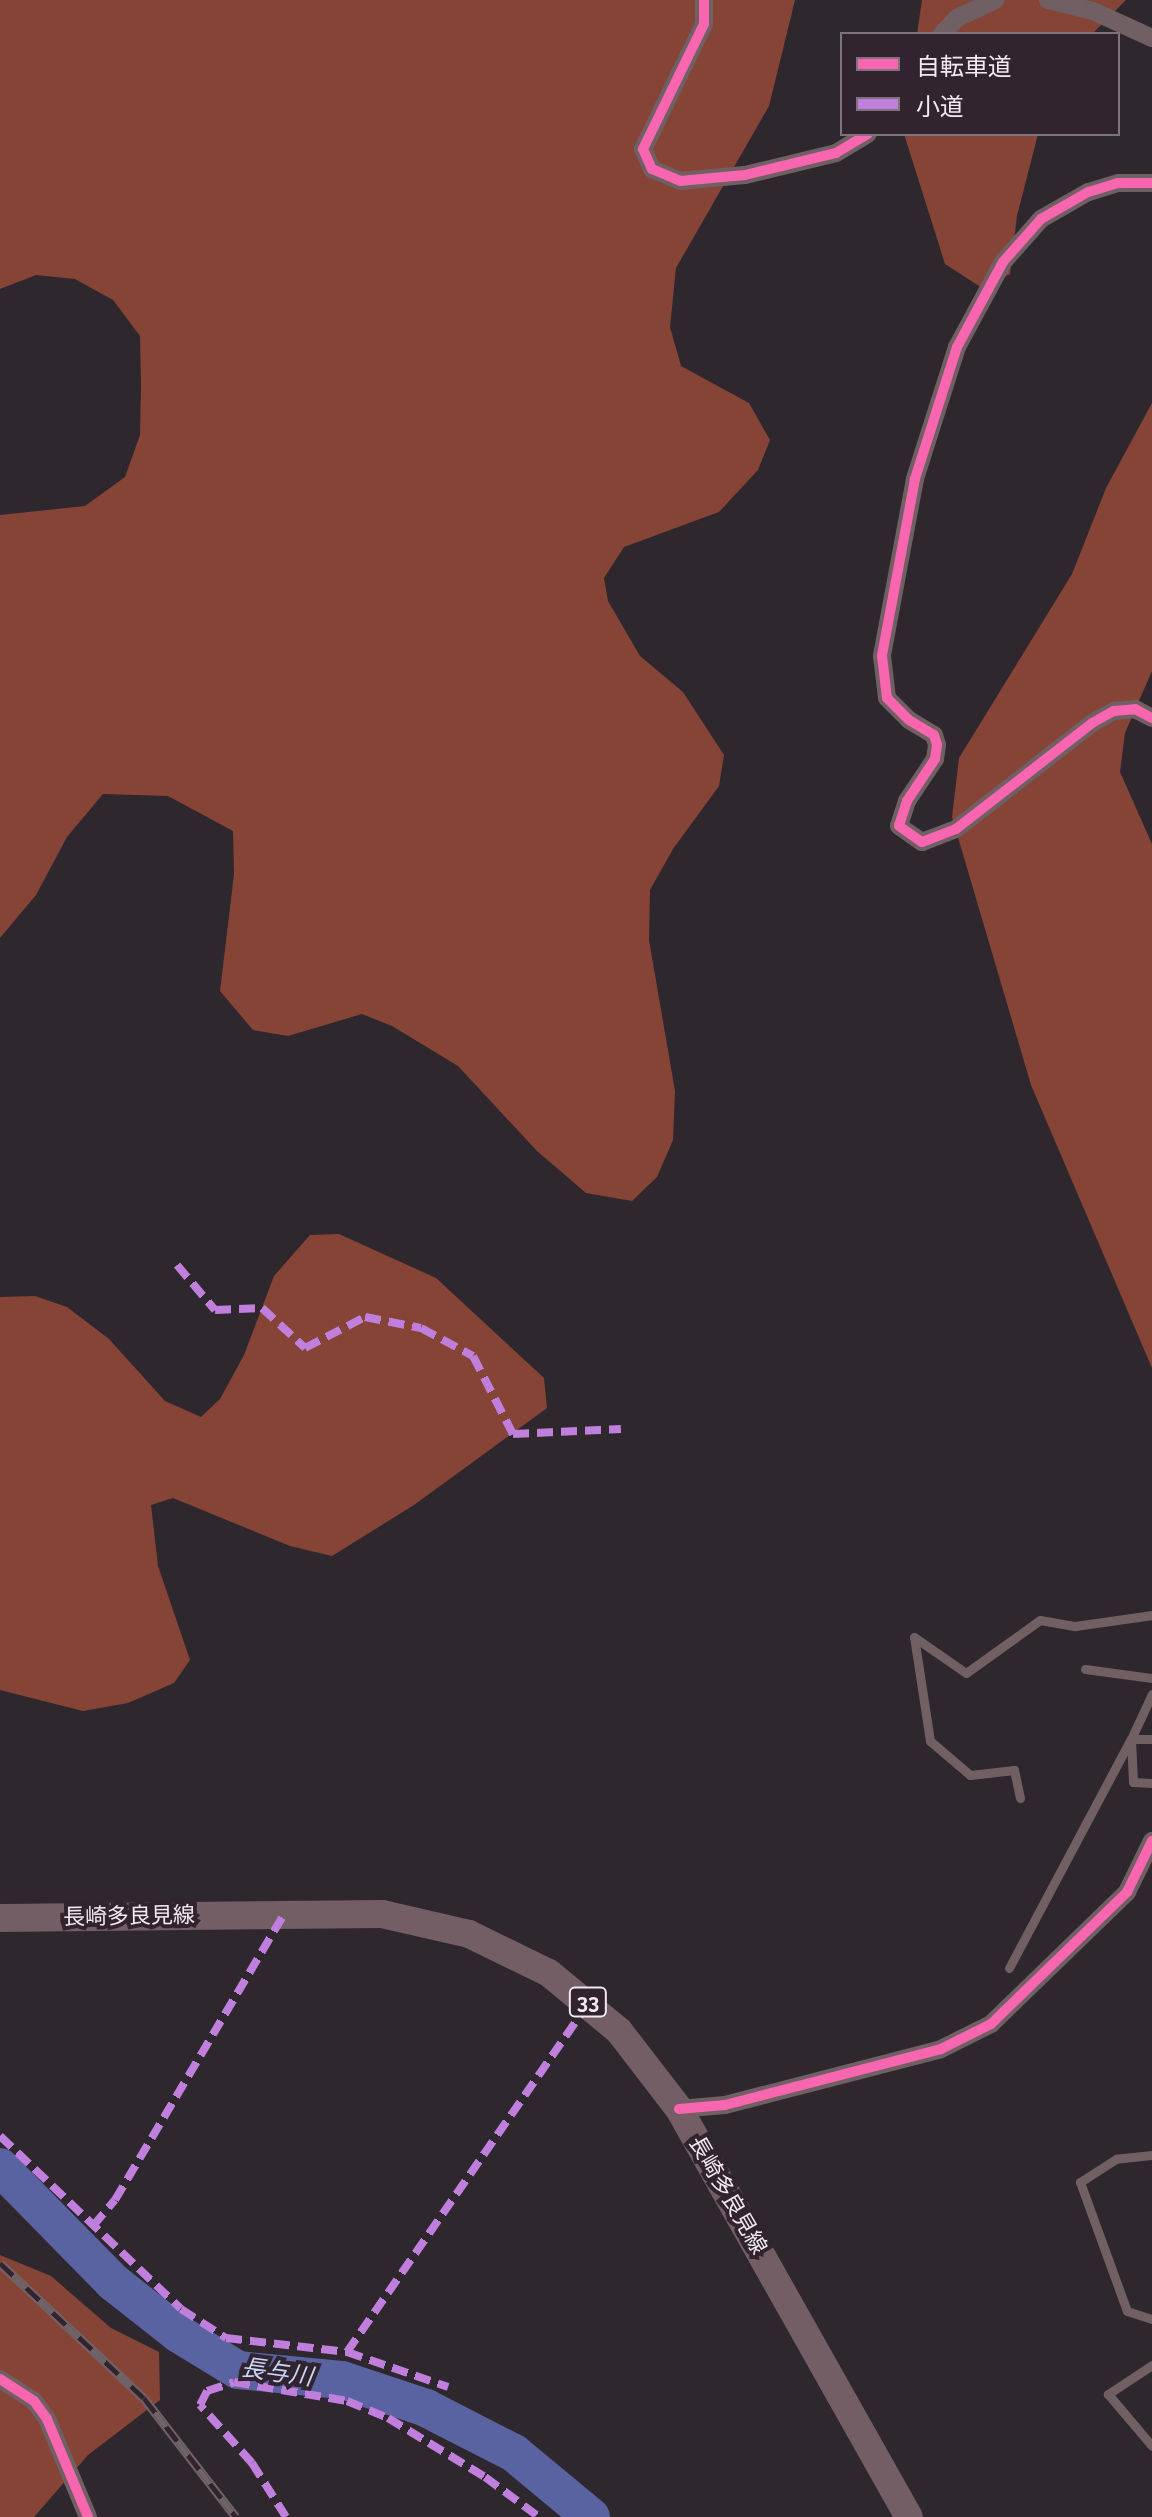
<!DOCTYPE html>
<meta charset="utf-8">
<style>
body{margin:0}
#map{position:relative;width:1152px;height:2517px;overflow:hidden;background:#2e272d;font-family:Raleway,"Noto Sans JP",sans-serif}
div>[style]{position:absolute}
.forest>*{inset:0;background:#864436}
.river>*{height:38px;margin:-19px;padding:0 19px;transform-origin:19px;border-radius:19px;background:#5a63a1}
.service>*{height:9px;margin:-4.5px;padding:0 4.5px;transform-origin:4.5px;border-radius:4.5px;background:#705f63}
.minor>*{height:18px;margin:-9px;padding:0 9px;transform-origin:9px;border-radius:9px;background:#705f63}
.primary>*{height:28px;margin:-14px;padding:0 14px;transform-origin:14px;border-radius:14px;background:#725e64}
.rail>*{height:9px;margin-top:-4.5px;transform-origin:0;background:repeating-linear-gradient(90deg,#31242e 0 18px,#6f6368 0 36px);box-sizing:border-box;border-block:2px solid #6f6368}
.quiet>*{height:8px;margin-top:-4px;transform-origin:0;background:repeating-linear-gradient(90deg,#c07fdc 0 16px,transparent 0 24px)}
.cycleway>*{height:10px;margin:-5px;padding:0 5px;transform-origin:5px;border-radius:5px;background:#f766af}
span{translate:-50% -50%;white-space:nowrap;text-align:center;line-height:1.15;-webkit-text-stroke:8px #31242e;paint-order:stroke}
.shield-label span{padding:2px 6px;background:#31242e;border:2px solid;border-radius:6px;-webkit-text-stroke-width:0}
.shield-label{font-size:20px;color:#f3eaf1;font-weight:700}
.street-label{font-size:22px;color:#f3eaf1}
.water-label{font-size:24px;color:#cbd4fb;font-style:italic}
.legend{position:absolute;left:840px;top:32px;width:280px;height:104px;box-sizing:border-box;background:#31242e;border:2px solid #7f737c;margin:0;padding:10px 14px;list-style:none;font-size:24px;color:#f3eaf1}
.legend li{display:flex;align-items:center;gap:16px;height:40px}
.legend b{width:40px;border:2px solid #7f737c}
</style>
<div id="map">
<div class="forest">
<div style="clip-path:polygon(0 0,795px 0,769px 106px,676px 268px,670px 327px,681px 366px,749px 403px,770px 440px,758px 470px,719px 512px,624px 547px,604px 578px,608px 601px,640px 656px,683px 692px,724px 755px,719px 786px,673px 849px,650px 890px,649px 940px,675px 1091px,673px 1140px,657px 1177px,632px 1201px,586px 1193px,537px 1151px,458px 1066px,392px 1026px,362px 1014px,288px 1036px,253px 1030px,220px 991px,234px 874px,233px 831px,168px 796px,103px 794px,67px 837px,36px 895px,0 938px,0 515px,85px 506px,125px 477px,140px 435px,141px 386px,140px 336px,113px 300px,75px 279px,36px 275px,0 289px)"></div>
<div style="clip-path:polygon(922px 0,1126px 0,1092px 34px,917px 34px)"></div>
<div style="clip-path:polygon(904px 134px,1038px 134px,1017px 216px,1010px 274px,982px 288px,945px 264px)"></div>
<div style="clip-path:polygon(1152px 403px,1152px 671px,1125px 733px,1120px 772px,1152px 844px,1152px 1368px,1031px 1085px,952px 817px,959px 758px,1072px 574px,1106px 488px)"></div>
<div style="clip-path:polygon(339px 1234px,436px 1278px,544px 1378px,547px 1408px,414px 1505px,332px 1556px,290px 1546px,173px 1498px,151px 1505px,158px 1566px,190px 1660px,174px 1683px,128px 1703px,83px 1711px,0 1690px,0 1297px,35px 1296px,67px 1307px,109px 1339px,165px 1401px,201px 1417px,220px 1399px,244px 1355px,274px 1276px,310px 1235px)"></div>
<div style="clip-path:polygon(0 2255px,51px 2276px,111px 2328px,159px 2352px,160px 2400px,88px 2455px,34px 2517px,0 2517px)"></div>
</div>
<div class="river">
<div style="left:0;top:2167px;width:161px;rotate:45.5deg"></div>
<div style="left:113px;top:2282px;width:84px;rotate:38.2deg"></div>
<div style="left:179px;top:2334px;width:69px;rotate:31.4deg"></div>
<div style="left:238px;top:2370px;width:104px;rotate:5.5deg"></div>
<div style="left:342px;top:2380px;width:89px;rotate:18.4deg"></div>
<div style="left:426px;top:2408px;width:99px;rotate:27.1deg"></div>
<div style="left:514px;top:2453px;width:100px;rotate:39.7deg"></div>
</div>
<div class="service">
<div style="left:1085px;top:1669px;width:68px;rotate:7.7deg"></div>
<div style="left:1152px;top:1694px;width:50px;rotate:115deg"></div>
<div style="left:1131px;top:1739px;width:43px;rotate:87.3deg"></div>
<div style="left:1133px;top:1782px;width:19px;rotate:3deg"></div>
<div style="left:1020px;top:1798px;width:29px;rotate:-102deg"></div>
<div style="left:1014px;top:1770px;width:44px;rotate:173.5deg"></div>
<div style="left:970px;top:1775px;width:52px;rotate:-139.6deg"></div>
<div style="left:930px;top:1741px;width:105px;rotate:-98.7deg"></div>
<div style="left:914px;top:1637px;width:63px;rotate:34.7deg"></div>
<div style="left:966px;top:1673px;width:91px;rotate:-35.6deg"></div>
<div style="left:1040px;top:1620px;width:36px;rotate:10deg"></div>
<div style="left:1075px;top:1626px;width:78px;rotate:-8.1deg"></div>
<div style="left:1009px;top:1968px;width:259px;rotate:-62deg"></div>
<div style="left:1131px;top:1739px;width:21px"></div>
<div style="left:1152px;top:2155px;width:36px;rotate:174deg"></div>
<div style="left:1116px;top:2159px;width:43px;rotate:147.4deg"></div>
<div style="left:1080px;top:2182px;width:137px;rotate:70deg"></div>
<div style="left:1127px;top:2311px;width:26px;rotate:18deg"></div>
<div style="left:1152px;top:2365px;width:53px;rotate:146.6deg"></div>
<div style="left:1108px;top:2394px;width:68px;rotate:49.8deg"></div>
</div>
<div class="minor">
<div style="left:704px;top:0;width:24px;rotate:90deg"></div>
<div style="left:704px;top:24px;width:139px;rotate:116deg"></div>
<div style="left:643px;top:149px;width:22px;rotate:66deg"></div>
<div style="left:652px;top:169px;width:30px;rotate:23deg"></div>
<div style="left:680px;top:181px;width:65px;rotate:-5.3deg"></div>
<div style="left:745px;top:175px;width:94px;rotate:-13.6deg"></div>
<div style="left:836px;top:153px;width:37px;rotate:-31deg"></div>
<div style="left:1048px;top:0;width:46px;rotate:13.7deg"></div>
<div style="left:1093px;top:11px;width:65px;rotate:24.6deg"></div>
<div style="left:942px;top:34px;width:22px;rotate:-47deg"></div>
<div style="left:957px;top:18px;width:42px;rotate:-25.3deg"></div>
<div style="left:1152px;top:183px;width:34px;rotate:180deg"></div>
<div style="left:1118px;top:183px;width:31px;rotate:163deg"></div>
<div style="left:1088px;top:192px;width:54px;rotate:150.1deg"></div>
<div style="left:1041px;top:219px;width:57px;rotate:131.5deg"></div>
<div style="left:1003px;top:262px;width:97px;rotate:118.4deg"></div>
<div style="left:957px;top:347px;width:139px;rotate:107.7deg"></div>
<div style="left:915px;top:479px;width:180px;rotate:100.6deg"></div>
<div style="left:882px;top:656px;width:42px;rotate:83.2deg"></div>
<div style="left:887px;top:698px;width:31px;rotate:45deg"></div>
<div style="left:909px;top:720px;width:29px;rotate:31deg"></div>
<div style="left:934px;top:735px;width:10px;rotate:73deg"></div>
<div style="left:937px;top:745px;width:14px;rotate:98deg"></div>
<div style="left:935px;top:759px;width:50px;rotate:123.7deg"></div>
<div style="left:907px;top:801px;width:26px;rotate:108deg"></div>
<div style="left:899px;top:826px;width:28px;rotate:35deg"></div>
<div style="left:922px;top:842px;width:36px;rotate:-21deg"></div>
<div style="left:956px;top:829px;width:172px;rotate:-37.9deg"></div>
<div style="left:1092px;top:723px;width:25px;rotate:-29deg"></div>
<div style="left:1114px;top:711px;width:21px;rotate:-5deg"></div>
<div style="left:1135px;top:709px;width:19px;rotate:28deg"></div>
<div style="left:679px;top:2109px;width:46px;rotate:-5deg"></div>
<div style="left:725px;top:2105px;width:223px;rotate:-14.5deg"></div>
<div style="left:941px;top:2049px;width:56px;rotate:-26.6deg"></div>
<div style="left:991px;top:2024px;width:190px;rotate:-44.1deg"></div>
<div style="left:1127px;top:1892px;width:57px;rotate:-63.9deg"></div>
<div style="left:0;top:2379px;width:40px;rotate:32.9deg"></div>
<div style="left:34px;top:2401px;width:22px;rotate:54deg"></div>
<div style="left:47px;top:2419px;width:106px;rotate:67.3deg"></div>
</div>
<div class="primary">
<div style="left:0;top:1918px;width:382px;rotate:-0.6deg"></div>
<div style="left:382px;top:1914px;width:89px;rotate:12.9deg"></div>
<div style="left:469px;top:1934px;width:89px;rotate:26deg"></div>
<div style="left:549px;top:1973px;width:91px;rotate:39.6deg"></div>
<div style="left:619px;top:2031px;width:98px;rotate:52.4deg"></div>
<div style="left:679px;top:2109px;width:468px;rotate:60.6deg"></div>
</div>
<div class="rail">
<div style="left:0;top:2263px;width:197px;rotate:43.2deg"></div>
<div style="left:144px;top:2398px;width:150px;rotate:52.3deg"></div>
</div>
<div class="quiet">
<div style="left:177px;top:1265px;width:59px;rotate:49.8deg"></div>
<div style="left:215px;top:1310px;width:47px;rotate:-2.4deg"></div>
<div style="left:262px;top:1308px;width:59px;rotate:42.9deg"></div>
<div style="left:305px;top:1348px;width:68px;rotate:-27.3deg"></div>
<div style="left:365px;top:1317px;width:57px;rotate:11.1deg"></div>
<div style="left:421px;top:1328px;width:59px;rotate:28.3deg"></div>
<div style="left:473px;top:1356px;width:88px;rotate:62.9deg"></div>
<div style="left:513px;top:1434px;width:108px;rotate:-2.7deg"></div>
<div style="left:0;top:2136px;width:250px;rotate:43.7deg"></div>
<div style="left:181px;top:2309px;width:54px;rotate:32.8deg"></div>
<div style="left:226px;top:2338px;width:122px;rotate:6.6deg"></div>
<div style="left:347px;top:2352px;width:107px;rotate:19.1deg"></div>
<div style="left:93px;top:2226px;width:34px;rotate:-50deg"></div>
<div style="left:115px;top:2200px;width:332px;rotate:-59.4deg"></div>
<div style="left:347px;top:2352px;width:425px;rotate:-55.3deg"></div>
<div style="left:286px;top:2517px;width:64px;rotate:-122.2deg"></div>
<div style="left:252px;top:2463px;width:78px;rotate:-131.9deg"></div>
<div style="left:200px;top:2405px;width:16px;rotate:-63deg"></div>
<div style="left:207px;top:2391px;width:28px;rotate:-18deg"></div>
<div style="left:234px;top:2382px;width:115px;rotate:9.5deg"></div>
<div style="left:347px;top:2401px;width:44px;rotate:22.5deg"></div>
<div style="left:388px;top:2418px;width:114px;rotate:31.3deg"></div>
<div style="left:485px;top:2477px;width:67px;rotate:36.5deg"></div>
</div>
<div class="cycleway">
<div style="left:704px;top:0;width:24px;rotate:90deg"></div>
<div style="left:704px;top:24px;width:139px;rotate:116deg"></div>
<div style="left:643px;top:149px;width:22px;rotate:66deg"></div>
<div style="left:652px;top:169px;width:30px;rotate:23deg"></div>
<div style="left:680px;top:181px;width:65px;rotate:-5.3deg"></div>
<div style="left:745px;top:175px;width:94px;rotate:-13.6deg"></div>
<div style="left:836px;top:153px;width:37px;rotate:-31deg"></div>
<div style="left:1152px;top:183px;width:34px;rotate:180deg"></div>
<div style="left:1118px;top:183px;width:31px;rotate:163deg"></div>
<div style="left:1088px;top:192px;width:54px;rotate:150.1deg"></div>
<div style="left:1041px;top:219px;width:57px;rotate:131.5deg"></div>
<div style="left:1003px;top:262px;width:97px;rotate:118.4deg"></div>
<div style="left:957px;top:347px;width:139px;rotate:107.7deg"></div>
<div style="left:915px;top:479px;width:180px;rotate:100.6deg"></div>
<div style="left:882px;top:656px;width:42px;rotate:83.2deg"></div>
<div style="left:887px;top:698px;width:31px;rotate:45deg"></div>
<div style="left:909px;top:720px;width:29px;rotate:31deg"></div>
<div style="left:934px;top:735px;width:10px;rotate:73deg"></div>
<div style="left:937px;top:745px;width:14px;rotate:98deg"></div>
<div style="left:935px;top:759px;width:50px;rotate:123.7deg"></div>
<div style="left:907px;top:801px;width:26px;rotate:108deg"></div>
<div style="left:899px;top:826px;width:28px;rotate:35deg"></div>
<div style="left:922px;top:842px;width:36px;rotate:-21deg"></div>
<div style="left:956px;top:829px;width:172px;rotate:-37.9deg"></div>
<div style="left:1092px;top:723px;width:25px;rotate:-29deg"></div>
<div style="left:1114px;top:711px;width:21px;rotate:-5deg"></div>
<div style="left:1135px;top:709px;width:19px;rotate:28deg"></div>
<div style="left:679px;top:2109px;width:46px;rotate:-5deg"></div>
<div style="left:725px;top:2105px;width:223px;rotate:-14.5deg"></div>
<div style="left:941px;top:2049px;width:56px;rotate:-26.6deg"></div>
<div style="left:991px;top:2024px;width:190px;rotate:-44.1deg"></div>
<div style="left:1127px;top:1892px;width:57px;rotate:-63.9deg"></div>
<div style="left:0;top:2379px;width:40px;rotate:32.9deg"></div>
<div style="left:34px;top:2401px;width:22px;rotate:54deg"></div>
<div style="left:47px;top:2419px;width:106px;rotate:67.3deg"></div>
</div>
<div class="shield-label">
<span style="left:588px;top:2002px">33</span>
</div>
<div class="street-label">
<span style="left:129px;top:1916px;rotate:-1deg">長崎多良見線</span>
<span style="left:728px;top:2195px;rotate:60deg">長崎多良見線</span>
</div>
<div class="water-label">
<span style="left:277px;top:2372px;rotate:8deg">長与川</span>
</div>
<ul class="legend">
<li><b style="height:10px;background:#f766af"></b>自転車道</li>
<li><b style="height:10px;background:#c07fdc"></b>小道</li>
</ul>
</div>
